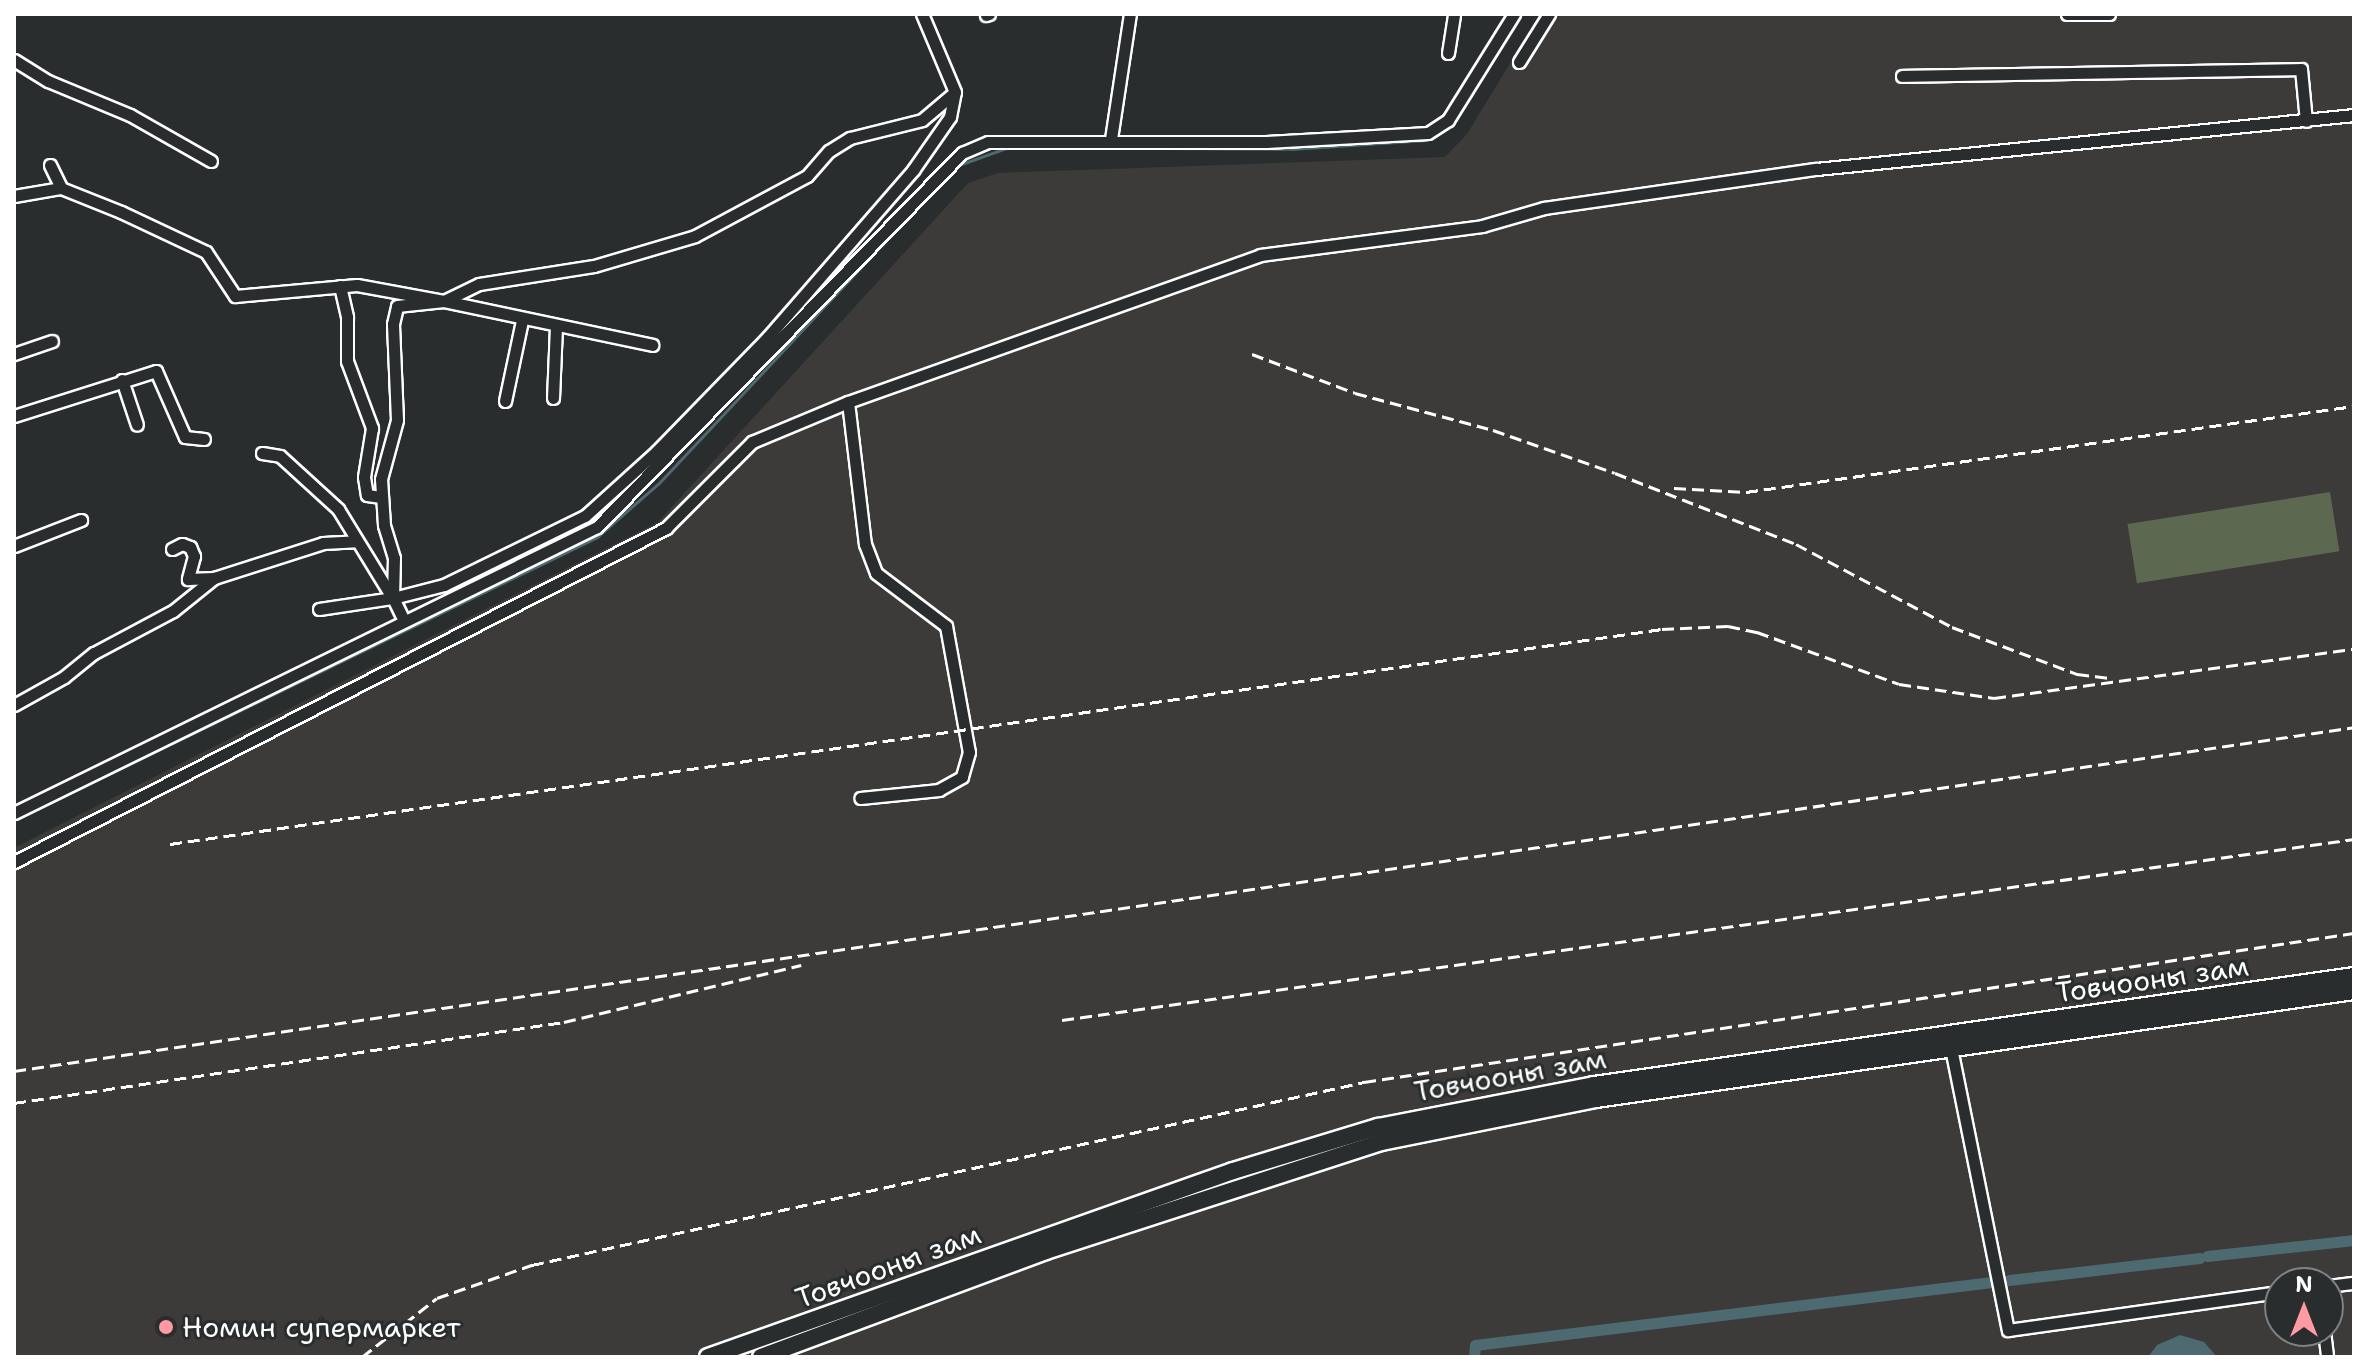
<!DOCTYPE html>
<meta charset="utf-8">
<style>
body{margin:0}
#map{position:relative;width:2368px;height:1371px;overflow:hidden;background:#2a2d2e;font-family:"Shantell Sans",sans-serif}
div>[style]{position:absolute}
.built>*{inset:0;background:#3d3a3a}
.green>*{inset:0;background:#5c6950;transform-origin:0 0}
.water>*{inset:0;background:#4c6a6f}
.stream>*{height:3px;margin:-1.5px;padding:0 1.5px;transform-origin:1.5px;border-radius:1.5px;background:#4c6a6f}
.canal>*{height:11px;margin:-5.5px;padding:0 5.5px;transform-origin:5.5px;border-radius:5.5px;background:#4c6a6f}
.roads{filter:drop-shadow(2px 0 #fff) drop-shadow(-2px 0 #fff) drop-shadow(0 2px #fff) drop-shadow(0 -2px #fff)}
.minor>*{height:11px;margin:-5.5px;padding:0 5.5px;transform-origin:5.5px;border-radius:5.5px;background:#2a2d2e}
.highway>*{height:16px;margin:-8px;padding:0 8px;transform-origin:8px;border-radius:8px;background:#2a2d2e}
.rail>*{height:3px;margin-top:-1.5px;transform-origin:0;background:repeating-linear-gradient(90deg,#fff 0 12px,transparent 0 18px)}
.dots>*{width:22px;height:22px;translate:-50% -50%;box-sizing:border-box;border:4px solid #2a2d2e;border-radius:50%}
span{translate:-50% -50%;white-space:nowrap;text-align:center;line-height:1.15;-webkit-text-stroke:6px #2a2d2e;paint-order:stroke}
.street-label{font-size:28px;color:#fff}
.poi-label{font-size:28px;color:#fff}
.left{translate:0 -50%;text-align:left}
.frame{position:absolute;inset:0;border:16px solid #fff;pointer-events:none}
.north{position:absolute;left:2264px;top:1267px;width:80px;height:80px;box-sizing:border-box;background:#2a2d2e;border:2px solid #7f8182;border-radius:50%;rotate:0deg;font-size:22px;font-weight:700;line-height:32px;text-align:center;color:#fff}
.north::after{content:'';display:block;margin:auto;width:28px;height:36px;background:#ff9aa2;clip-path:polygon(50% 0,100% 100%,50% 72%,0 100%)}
</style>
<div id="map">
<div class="built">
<div style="clip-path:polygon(evenodd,1540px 14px,2354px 14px,2354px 1357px,14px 1357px,14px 848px,658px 522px,968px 183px,998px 173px,1445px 157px,1467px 134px,1540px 14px,2280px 1283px,2328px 1283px,2328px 1331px,2280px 1331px,2280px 1283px)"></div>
</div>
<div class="green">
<div style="left:2330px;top:492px;width:60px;height:205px;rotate:81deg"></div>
</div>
<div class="water">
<div style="clip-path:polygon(2180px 1335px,2204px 1342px,2217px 1357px,2148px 1357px,2157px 1345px)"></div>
</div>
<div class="stream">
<div style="left:1033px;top:147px;width:258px;rotate:0.4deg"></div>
<div style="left:1291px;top:149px;width:136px;rotate:-3.8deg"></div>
<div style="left:1427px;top:140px;width:29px;rotate:-35deg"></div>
<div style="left:956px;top:166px;width:56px;rotate:-19.7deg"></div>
<div style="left:14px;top:820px;width:648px;rotate:-25.89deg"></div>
<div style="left:597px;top:537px;width:82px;rotate:-41.1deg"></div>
<div style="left:659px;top:483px;width:411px;rotate:-46.9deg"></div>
</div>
<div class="canal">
<div style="left:2207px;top:1256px;width:148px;rotate:-6.2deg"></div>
<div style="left:2009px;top:1280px;width:192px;rotate:-6.6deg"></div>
<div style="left:1474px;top:1357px;width:12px;rotate:-85deg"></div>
<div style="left:1475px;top:1345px;width:521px;rotate:-6.95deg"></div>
</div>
<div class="roads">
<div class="minor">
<div style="left:2067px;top:14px;width:42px"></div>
<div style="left:986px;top:15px;width:3px;rotate:-18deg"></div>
<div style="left:1448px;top:53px;width:39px;rotate:-81deg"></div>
<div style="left:14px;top:60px;width:40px;rotate:32deg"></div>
<div style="left:48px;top:81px;width:89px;rotate:22.5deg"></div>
<div style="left:130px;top:115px;width:93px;rotate:29.6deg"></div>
<div style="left:1519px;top:62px;width:57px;rotate:-58deg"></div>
<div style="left:1902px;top:76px;width:399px;rotate:-1deg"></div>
<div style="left:2301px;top:69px;width:52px;rotate:84.5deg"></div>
<div style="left:1111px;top:139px;width:126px;rotate:-81.4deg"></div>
<div style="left:50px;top:165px;width:25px;rotate:64deg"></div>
<div style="left:14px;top:196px;width:48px;rotate:-9.7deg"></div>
<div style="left:61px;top:188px;width:65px;rotate:21.8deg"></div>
<div style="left:121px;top:212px;width:94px;rotate:25.2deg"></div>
<div style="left:206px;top:252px;width:53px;rotate:56.6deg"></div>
<div style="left:235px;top:296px;width:122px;rotate:-5.2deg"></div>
<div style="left:357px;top:285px;width:88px;rotate:10.4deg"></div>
<div style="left:444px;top:301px;width:39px;rotate:-26deg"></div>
<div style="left:479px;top:284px;width:116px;rotate:-8.9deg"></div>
<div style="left:594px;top:266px;width:105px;rotate:-16.5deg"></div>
<div style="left:695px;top:236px;width:127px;rotate:-28.2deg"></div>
<div style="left:807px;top:176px;width:33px;rotate:-49deg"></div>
<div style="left:829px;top:151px;width:25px;rotate:-32deg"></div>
<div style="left:850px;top:138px;width:74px;rotate:-14deg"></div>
<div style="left:922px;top:120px;width:43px;rotate:-40.3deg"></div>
<div style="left:955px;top:92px;width:85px;rotate:-112.9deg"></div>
<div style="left:340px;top:286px;width:32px;rotate:77deg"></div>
<div style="left:347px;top:317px;width:44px;rotate:90deg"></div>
<div style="left:347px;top:361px;width:72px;rotate:69.5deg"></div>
<div style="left:372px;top:428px;width:50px;rotate:99.3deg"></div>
<div style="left:364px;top:477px;width:18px;rotate:81deg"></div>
<div style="left:367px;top:495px;width:14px;rotate:8deg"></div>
<div style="left:14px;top:354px;width:40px;rotate:-18.9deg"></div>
<div style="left:122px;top:380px;width:47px;rotate:71.6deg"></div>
<div style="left:553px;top:398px;width:72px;rotate:-87.6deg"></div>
<div style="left:505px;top:401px;width:83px;rotate:-78.1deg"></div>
<div style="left:848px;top:402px;width:143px;rotate:83.2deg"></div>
<div style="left:865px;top:544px;width:31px;rotate:69deg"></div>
<div style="left:876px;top:573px;width:88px;rotate:37.1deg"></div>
<div style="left:946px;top:626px;width:128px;rotate:79.7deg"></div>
<div style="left:969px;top:752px;width:26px;rotate:106deg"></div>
<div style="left:962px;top:777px;width:26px;rotate:151deg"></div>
<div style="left:939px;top:790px;width:79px;rotate:174.2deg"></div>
<div style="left:14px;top:416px;width:149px;rotate:-17.6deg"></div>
<div style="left:156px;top:371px;width:72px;rotate:66.3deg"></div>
<div style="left:185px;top:437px;width:19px;rotate:6deg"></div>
<div style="left:262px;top:453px;width:18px;rotate:9deg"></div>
<div style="left:280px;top:456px;width:79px;rotate:42.4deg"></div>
<div style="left:338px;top:509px;width:103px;rotate:58.5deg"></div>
<div style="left:14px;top:546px;width:72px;rotate:-21.2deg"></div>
<div style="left:172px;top:549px;width:11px;rotate:-27deg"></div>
<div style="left:182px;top:544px;width:9px;rotate:21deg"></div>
<div style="left:190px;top:547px;width:10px;rotate:66deg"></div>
<div style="left:194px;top:556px;width:24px;rotate:105deg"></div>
<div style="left:188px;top:579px;width:26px;rotate:-2deg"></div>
<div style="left:214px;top:578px;width:114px;rotate:-17.8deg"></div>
<div style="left:323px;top:543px;width:33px;rotate:-3deg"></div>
<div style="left:393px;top:598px;width:53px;rotate:-14.3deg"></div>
<div style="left:444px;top:585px;width:157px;rotate:-26.1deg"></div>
<div style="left:585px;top:516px;width:97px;rotate:-42.1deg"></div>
<div style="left:657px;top:451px;width:158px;rotate:-45.8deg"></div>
<div style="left:767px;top:338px;width:223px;rotate:-49deg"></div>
<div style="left:913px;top:170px;width:65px;rotate:-55.1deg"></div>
<div style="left:950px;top:117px;width:25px;rotate:-79deg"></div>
<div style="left:393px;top:598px;width:40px;rotate:-88.6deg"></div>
<div style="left:394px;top:558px;width:34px;rotate:-107deg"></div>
<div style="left:384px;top:525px;width:46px;rotate:-93.7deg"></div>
<div style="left:381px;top:479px;width:61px;rotate:-74.8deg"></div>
<div style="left:397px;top:420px;width:96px;rotate:-92.4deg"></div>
<div style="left:393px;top:324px;width:18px;rotate:-77deg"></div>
<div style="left:397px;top:306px;width:47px;rotate:-6.1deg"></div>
<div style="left:444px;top:301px;width:213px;rotate:11.9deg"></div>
<div style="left:319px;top:609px;width:75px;rotate:-8.5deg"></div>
<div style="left:393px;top:598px;width:25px;rotate:64deg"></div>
<div style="left:14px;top:705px;width:57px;rotate:-29.2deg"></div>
<div style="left:64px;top:677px;width:38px;rotate:-39deg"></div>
<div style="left:94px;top:653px;width:89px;rotate:-28deg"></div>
<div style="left:173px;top:611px;width:53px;rotate:-38.8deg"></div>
<div style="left:14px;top:813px;width:649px;rotate:-26.13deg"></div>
<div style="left:597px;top:527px;width:523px;rotate:-45.7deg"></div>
<div style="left:962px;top:153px;width:28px;rotate:-23deg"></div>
<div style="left:988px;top:142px;width:278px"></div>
<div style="left:1266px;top:142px;width:162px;rotate:-3.2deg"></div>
<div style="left:1428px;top:133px;width:24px;rotate:-33deg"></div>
<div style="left:1448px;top:120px;width:125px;rotate:-58.1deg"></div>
<div style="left:14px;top:862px;width:733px;rotate:-27.12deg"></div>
<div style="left:666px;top:528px;width:122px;rotate:-45deg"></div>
<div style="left:752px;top:442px;width:104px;rotate:-22.6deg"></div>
<div style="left:848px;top:402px;width:437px;rotate:-19.6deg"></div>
<div style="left:1260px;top:255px;width:224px;rotate:-7.4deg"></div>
<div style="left:1482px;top:226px;width:65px;rotate:-16.2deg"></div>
<div style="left:1544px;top:208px;width:275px;rotate:-8.2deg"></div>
<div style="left:1816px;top:169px;width:541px;rotate:-5.73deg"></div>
<div style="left:1951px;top:1048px;width:288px;rotate:78.6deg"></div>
<div style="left:2008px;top:1330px;width:275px;rotate:-8deg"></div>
<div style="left:2328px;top:1286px;width:26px;rotate:-7deg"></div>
<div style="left:2324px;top:1331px;width:26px;rotate:83deg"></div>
</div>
<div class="highway">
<div style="left:708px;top:1357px;width:557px;rotate:-19.51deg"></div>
<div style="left:1233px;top:1171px;width:152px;rotate:-16.9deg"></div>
<div style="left:1378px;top:1127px;width:220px;rotate:-11deg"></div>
<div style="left:1594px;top:1085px;width:768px;rotate:-8.16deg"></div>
<div style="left:761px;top:1357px;width:304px;rotate:-20.4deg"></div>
<div style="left:1046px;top:1251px;width:352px;rotate:-18deg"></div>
<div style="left:1381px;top:1142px;width:219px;rotate:-11.3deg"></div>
<div style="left:1596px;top:1099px;width:766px;rotate:-8.11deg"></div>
</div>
</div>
<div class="rail">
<div style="left:1252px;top:354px;width:110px;rotate:20.7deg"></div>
<div style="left:1355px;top:393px;width:143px;rotate:15deg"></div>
<div style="left:1493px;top:430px;width:129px;rotate:19.4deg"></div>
<div style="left:1615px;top:473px;width:194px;rotate:21.4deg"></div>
<div style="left:1796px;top:544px;width:177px;rotate:28deg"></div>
<div style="left:1952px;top:627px;width:134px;rotate:20.6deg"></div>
<div style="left:2077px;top:674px;width:31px;rotate:7deg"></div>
<div style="left:1674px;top:488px;width:72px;rotate:3.2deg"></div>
<div style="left:1746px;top:492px;width:614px;rotate:-8.05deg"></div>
<div style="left:170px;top:844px;width:1507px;rotate:-8.2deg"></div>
<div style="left:1662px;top:629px;width:66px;rotate:-2.6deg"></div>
<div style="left:1728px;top:626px;width:30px;rotate:12deg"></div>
<div style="left:1757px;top:632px;width:151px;rotate:20.1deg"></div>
<div style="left:1899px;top:684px;width:96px;rotate:8.4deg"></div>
<div style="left:1994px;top:698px;width:363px;rotate:-7.8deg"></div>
<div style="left:1062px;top:1020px;width:1305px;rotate:-7.97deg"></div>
<div style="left:14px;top:1071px;width:2365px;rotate:-8.36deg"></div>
<div style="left:14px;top:1103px;width:556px;rotate:-8.38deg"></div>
<div style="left:564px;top:1022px;width:244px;rotate:-13.5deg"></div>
<div style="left:362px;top:1357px;width:95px;rotate:-38.2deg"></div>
<div style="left:437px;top:1298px;width:101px;rotate:-19.2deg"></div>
<div style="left:532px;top:1265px;width:852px;rotate:-12.4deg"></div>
<div style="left:1364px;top:1082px;width:1001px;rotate:-8.56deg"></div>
</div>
<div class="dots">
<div style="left:166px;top:1327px;background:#ff9aa2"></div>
</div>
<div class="street-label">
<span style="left:2152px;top:979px;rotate:-8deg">Товчооны зам</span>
<span style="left:1510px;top:1075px;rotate:-10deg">Товчооны зам</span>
<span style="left:888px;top:1266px;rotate:-20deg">Товчооны зам</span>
</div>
<div class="poi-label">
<span class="left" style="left:182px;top:1327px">Номин супермаркет</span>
</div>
<div class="frame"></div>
<div class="north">N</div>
</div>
